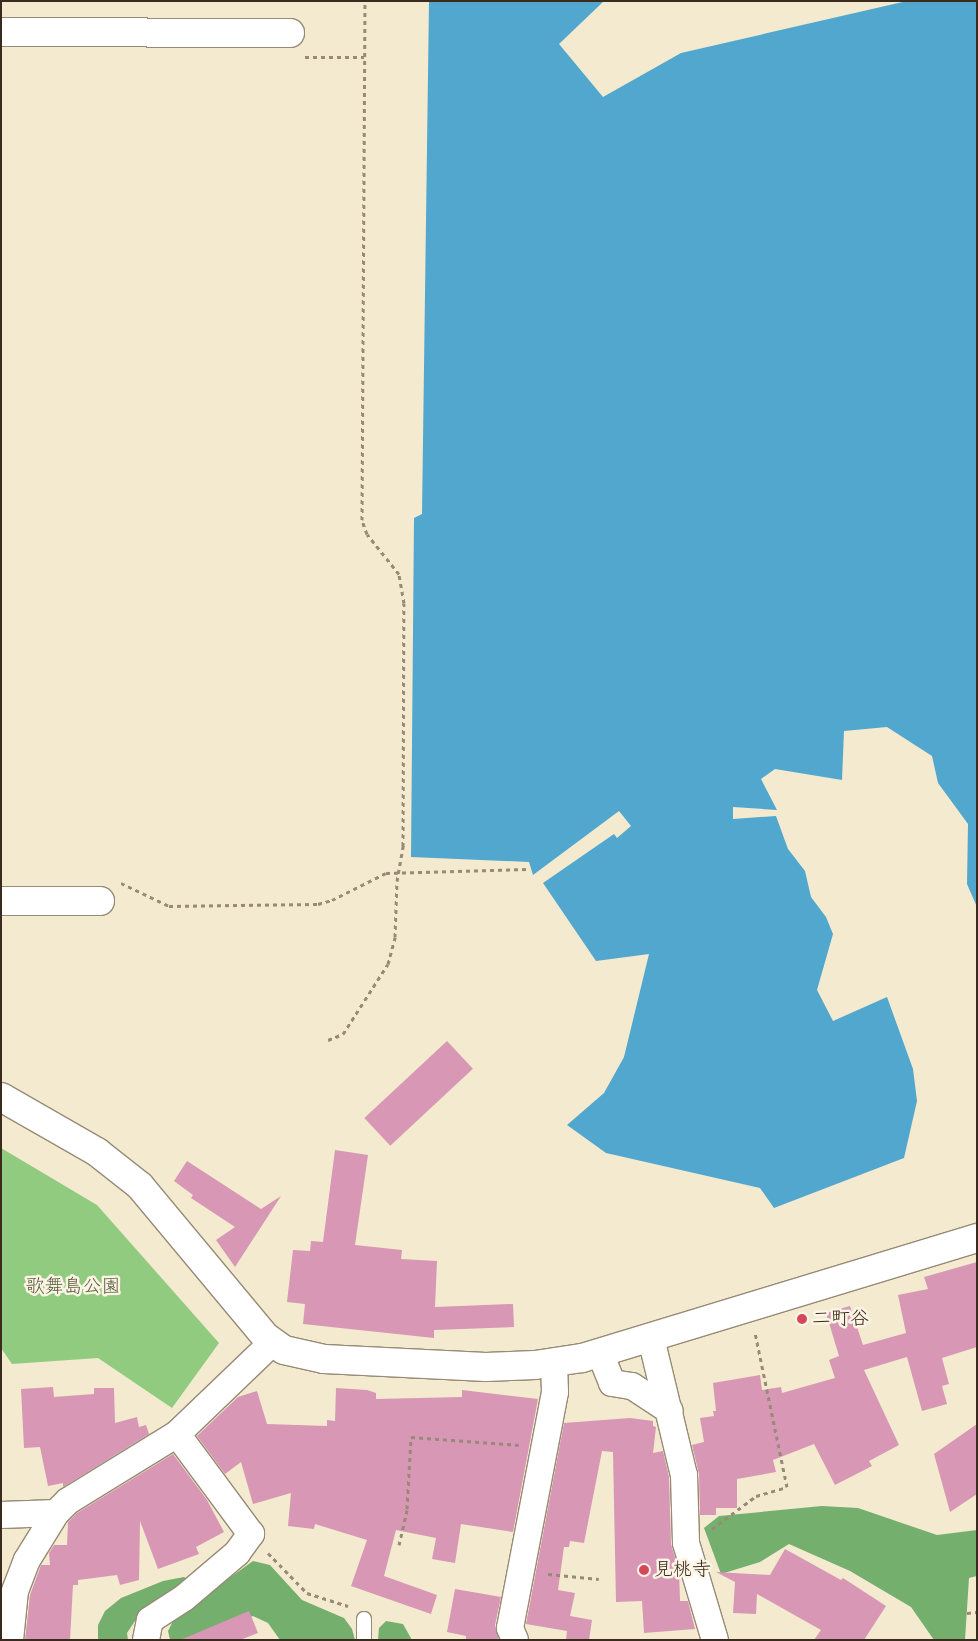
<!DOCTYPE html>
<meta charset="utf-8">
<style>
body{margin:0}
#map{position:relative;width:978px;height:1641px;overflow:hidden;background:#f3eacf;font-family:"Architects Daughter","Klee One",sans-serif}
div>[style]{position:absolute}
.green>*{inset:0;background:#90cb7f}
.forest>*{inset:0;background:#74af6e}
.water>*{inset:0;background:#52a7ce}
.pier>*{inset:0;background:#f3eacf}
.building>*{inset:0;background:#d897b5;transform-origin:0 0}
.path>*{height:3px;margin-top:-1.5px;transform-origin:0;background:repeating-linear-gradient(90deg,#978a76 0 4px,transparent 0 8px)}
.roads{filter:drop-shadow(1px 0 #978a76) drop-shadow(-1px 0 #978a76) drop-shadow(0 1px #978a76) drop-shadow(0 -1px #978a76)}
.service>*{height:14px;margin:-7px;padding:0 7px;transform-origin:7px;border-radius:7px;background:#fff}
.minor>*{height:26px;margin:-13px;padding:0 13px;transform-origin:13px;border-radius:13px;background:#fff}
.tertiary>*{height:28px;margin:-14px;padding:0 14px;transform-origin:14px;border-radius:14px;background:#fff}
.dots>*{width:14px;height:14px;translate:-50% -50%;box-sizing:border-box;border:2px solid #fcf5e5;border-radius:50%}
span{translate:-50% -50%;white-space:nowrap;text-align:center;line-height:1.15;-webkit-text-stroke:5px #fcf5e5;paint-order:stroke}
.park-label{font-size:19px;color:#545a3b}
.poi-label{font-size:19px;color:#3b2a1e}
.left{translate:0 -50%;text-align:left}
.frame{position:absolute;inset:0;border:2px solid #3b2a1e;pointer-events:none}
</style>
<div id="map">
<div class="green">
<div style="clip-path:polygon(1px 1148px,97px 1205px,219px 1343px,172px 1408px,98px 1358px,12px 1364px,1px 1348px)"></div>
</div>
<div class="forest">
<div style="clip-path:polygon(822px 1506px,858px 1508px,937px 1535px,977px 1530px,977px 1576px,969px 1578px,965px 1640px,934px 1640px,911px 1607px,850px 1571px,789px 1544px,760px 1562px,721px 1574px,704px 1528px,719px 1516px)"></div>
<div style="clip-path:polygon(253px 1561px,270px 1565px,302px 1600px,344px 1618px,352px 1629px,355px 1640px,280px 1640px,268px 1623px,253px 1616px,194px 1640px,170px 1640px,168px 1631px,175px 1617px)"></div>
<div style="clip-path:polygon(184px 1577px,190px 1581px,137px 1618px,127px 1633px,128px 1640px,98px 1640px,98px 1625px,105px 1611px,121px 1598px,163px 1581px)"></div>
<div style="clip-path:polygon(386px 1621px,403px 1624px,412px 1640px,378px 1640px,379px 1628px)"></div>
</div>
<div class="water">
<div style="clip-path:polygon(429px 1px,977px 1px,977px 907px,967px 884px,968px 824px,938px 783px,932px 756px,887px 727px,844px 731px,842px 780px,775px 769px,761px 779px,777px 810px,733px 807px,733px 819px,776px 816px,788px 849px,805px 871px,811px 897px,826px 917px,833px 934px,817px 990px,833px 1021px,887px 997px,913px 1069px,917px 1101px,904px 1158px,774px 1208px,760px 1188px,606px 1153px,567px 1125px,604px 1093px,624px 1057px,649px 954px,596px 961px,543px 883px,614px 834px,617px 838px,631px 826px,619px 811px,533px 875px,529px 862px,411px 857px,414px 518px,422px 514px)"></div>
</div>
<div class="pier">
<div style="clip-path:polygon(604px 1px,907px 1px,681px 53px,603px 97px,559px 44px)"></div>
</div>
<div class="building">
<div style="left:447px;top:1041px;width:38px;height:113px;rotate:47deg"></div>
<div style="clip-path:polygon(335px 1150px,368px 1155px,355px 1245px,402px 1250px,401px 1259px,437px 1261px,435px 1307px,513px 1304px,514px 1327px,434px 1330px,434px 1338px,303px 1324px,305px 1304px,287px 1302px,293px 1250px,310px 1251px,311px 1241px,323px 1242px)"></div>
<div style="clip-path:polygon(187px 1161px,261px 1209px,281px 1196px,235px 1267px,216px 1240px,235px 1227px,191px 1198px,193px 1195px,174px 1181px)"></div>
<div style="clip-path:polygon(977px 1262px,977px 1347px,942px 1358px,949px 1384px,942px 1386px,947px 1404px,922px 1411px,907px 1357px,864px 1370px,899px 1445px,869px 1461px,872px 1466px,835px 1485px,814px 1444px,773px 1460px,776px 1472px,737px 1479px,737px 1508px,716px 1508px,716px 1515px,700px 1515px,699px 1474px,692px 1445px,704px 1442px,700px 1418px,714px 1416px,713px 1411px,716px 1411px,713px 1383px,760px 1375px,762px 1390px,781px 1387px,782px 1393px,835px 1378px,829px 1360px,839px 1356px,826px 1313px,850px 1306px,863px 1345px,906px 1333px,898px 1295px,928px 1289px,924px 1277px)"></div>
<div style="clip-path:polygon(53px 1387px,54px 1397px,94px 1394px,94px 1388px,114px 1388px,115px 1423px,137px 1417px,139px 1427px,146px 1425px,149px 1434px,63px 1487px,63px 1483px,48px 1486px,40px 1447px,24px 1448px,21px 1389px)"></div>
<div style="clip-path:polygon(336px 1388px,367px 1390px,376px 1393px,376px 1399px,462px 1397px,462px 1390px,538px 1399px,513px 1532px,461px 1524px,455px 1563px,432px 1559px,436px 1538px,396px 1530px,384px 1576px,437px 1595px,431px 1614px,351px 1586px,367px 1540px,315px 1524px,314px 1529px,288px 1526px,291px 1493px,253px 1504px,241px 1462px,225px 1474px,197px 1436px,238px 1397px,257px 1391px,267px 1424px,327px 1426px,327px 1420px,335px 1421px)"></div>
<div style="clip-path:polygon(630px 1418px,653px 1421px,653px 1426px,656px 1427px,653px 1453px,663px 1451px,669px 1477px,671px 1544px,679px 1571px,680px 1601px,688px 1601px,695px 1629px,644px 1633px,642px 1601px,616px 1602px,613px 1452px,602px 1451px,584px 1543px,570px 1541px,569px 1547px,564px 1547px,558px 1590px,575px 1593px,570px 1616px,592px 1620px,589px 1640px,566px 1640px,567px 1631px,526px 1624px,564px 1423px)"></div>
<div style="clip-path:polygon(977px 1424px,977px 1494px,950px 1512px,934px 1454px)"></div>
<div style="clip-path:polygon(173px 1454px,207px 1500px,224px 1532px,196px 1547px,199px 1554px,158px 1569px,140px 1521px,139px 1580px,120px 1585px,117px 1575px,78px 1580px,78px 1585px,73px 1585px,70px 1640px,25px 1640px,30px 1595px,41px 1565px,50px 1565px,49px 1553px,54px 1545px,67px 1545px,68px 1522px,77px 1513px)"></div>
<div style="clip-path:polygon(785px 1549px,841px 1580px,843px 1578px,886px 1606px,864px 1640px,814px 1640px,821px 1630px,757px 1594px,756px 1614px,733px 1613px,735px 1582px,716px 1572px,770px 1575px)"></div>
<div style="clip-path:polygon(455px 1589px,501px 1597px,495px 1625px,499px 1640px,466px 1640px,466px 1636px,447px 1632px)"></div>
<div style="clip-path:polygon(249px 1611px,258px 1633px,240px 1640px,180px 1640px)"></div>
</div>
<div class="path">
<div style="left:305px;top:57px;width:59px"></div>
<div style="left:121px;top:883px;width:53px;rotate:25.6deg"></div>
<div style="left:169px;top:906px;width:149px;rotate:-0.8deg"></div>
<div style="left:318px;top:904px;width:15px;rotate:-16deg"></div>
<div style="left:332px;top:900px;width:60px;rotate:-26.6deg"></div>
<div style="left:386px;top:873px;width:142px;rotate:-1.6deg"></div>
<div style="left:328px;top:1040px;width:16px;rotate:-22deg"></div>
<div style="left:343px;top:1034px;width:83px;rotate:-57.3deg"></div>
<div style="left:388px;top:964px;width:28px;rotate:-75deg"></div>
<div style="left:395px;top:937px;width:56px;rotate:-88deg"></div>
<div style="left:397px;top:881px;width:36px;rotate:-80deg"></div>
<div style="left:403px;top:846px;width:243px;rotate:-89.8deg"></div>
<div style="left:404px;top:603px;width:29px;rotate:-100deg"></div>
<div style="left:399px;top:574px;width:51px;rotate:-128.7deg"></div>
<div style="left:367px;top:534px;width:15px;rotate:-110deg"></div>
<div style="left:362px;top:520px;width:519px;rotate:-89.67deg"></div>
<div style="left:712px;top:1529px;width:55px;rotate:-36.9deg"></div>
<div style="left:756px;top:1496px;width:32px;rotate:-16deg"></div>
<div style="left:787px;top:1487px;width:157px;rotate:-101.7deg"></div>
<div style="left:399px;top:1545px;width:37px;rotate:-77deg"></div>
<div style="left:407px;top:1509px;width:72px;rotate:-86.8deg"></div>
<div style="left:411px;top:1437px;width:108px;rotate:4.2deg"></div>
<div style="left:268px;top:1553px;width:56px;rotate:45.7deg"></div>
<div style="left:307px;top:1593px;width:43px;rotate:17.6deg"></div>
<div style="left:548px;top:1574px;width:51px;rotate:5.6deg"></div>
<div style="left:967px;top:1613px;width:10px;rotate:-6deg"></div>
</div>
<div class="roads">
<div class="service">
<div style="left:364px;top:1640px;width:21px;rotate:-90deg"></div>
</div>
<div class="minor">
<div style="left:651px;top:1338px;width:141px;rotate:76.5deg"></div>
<div style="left:684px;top:1475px;width:68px;rotate:88.3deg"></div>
<div style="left:686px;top:1543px;width:101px;rotate:73.4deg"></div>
<div style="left:600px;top:1353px;width:32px;rotate:68deg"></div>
<div style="left:612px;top:1383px;width:20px;rotate:9deg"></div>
<div style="left:632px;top:1386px;width:45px;rotate:33.3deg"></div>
<div style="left:1px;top:1515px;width:55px;rotate:-2.1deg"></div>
<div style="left:10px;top:1640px;width:49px;rotate:-84.2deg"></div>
<div style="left:15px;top:1591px;width:33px;rotate:-69deg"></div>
<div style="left:27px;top:1560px;width:55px;rotate:-58.3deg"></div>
<div style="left:56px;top:1513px;width:17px;rotate:-45deg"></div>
<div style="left:68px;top:1501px;width:128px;rotate:-31.6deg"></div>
<div style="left:177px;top:1434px;width:132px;rotate:-43.8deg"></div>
<div style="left:146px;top:1640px;width:20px;rotate:-79deg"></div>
<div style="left:150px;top:1620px;width:40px;rotate:-32.9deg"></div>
<div style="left:184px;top:1598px;width:70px;rotate:-40.3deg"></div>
<div style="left:237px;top:1553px;width:24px;rotate:-54deg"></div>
<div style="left:251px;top:1534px;width:124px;rotate:-126.5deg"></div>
<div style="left:515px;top:1640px;width:13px;rotate:-113deg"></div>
<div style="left:510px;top:1628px;width:240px;rotate:-79.2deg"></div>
<div style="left:555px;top:1392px;width:29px;rotate:-92deg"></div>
</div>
<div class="tertiary">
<div style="left:1px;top:32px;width:289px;rotate:0.2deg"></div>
<div style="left:1px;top:901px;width:99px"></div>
<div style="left:1px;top:1097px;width:111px;rotate:29.8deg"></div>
<div style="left:97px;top:1152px;width:55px;rotate:38.3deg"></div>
<div style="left:140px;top:1186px;width:197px;rotate:50.2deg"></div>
<div style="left:266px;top:1337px;width:22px;rotate:36deg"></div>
<div style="left:284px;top:1350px;width:41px;rotate:12.7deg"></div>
<div style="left:324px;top:1359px;width:162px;rotate:2.8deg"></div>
<div style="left:486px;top:1367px;width:49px;rotate:-2.3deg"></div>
<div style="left:535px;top:1365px;width:48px;rotate:-8.5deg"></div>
<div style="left:582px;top:1358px;width:413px;rotate:-16.9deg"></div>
</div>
</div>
<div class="dots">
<div style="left:802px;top:1319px;background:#d1495b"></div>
<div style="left:644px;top:1570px;background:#d1495b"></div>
</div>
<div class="park-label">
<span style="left:73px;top:1287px">歌舞島公園</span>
</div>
<div class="poi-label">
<span class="left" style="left:812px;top:1319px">二町谷</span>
<span class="left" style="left:654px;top:1570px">見桃寺</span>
</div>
<div class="frame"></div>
</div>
